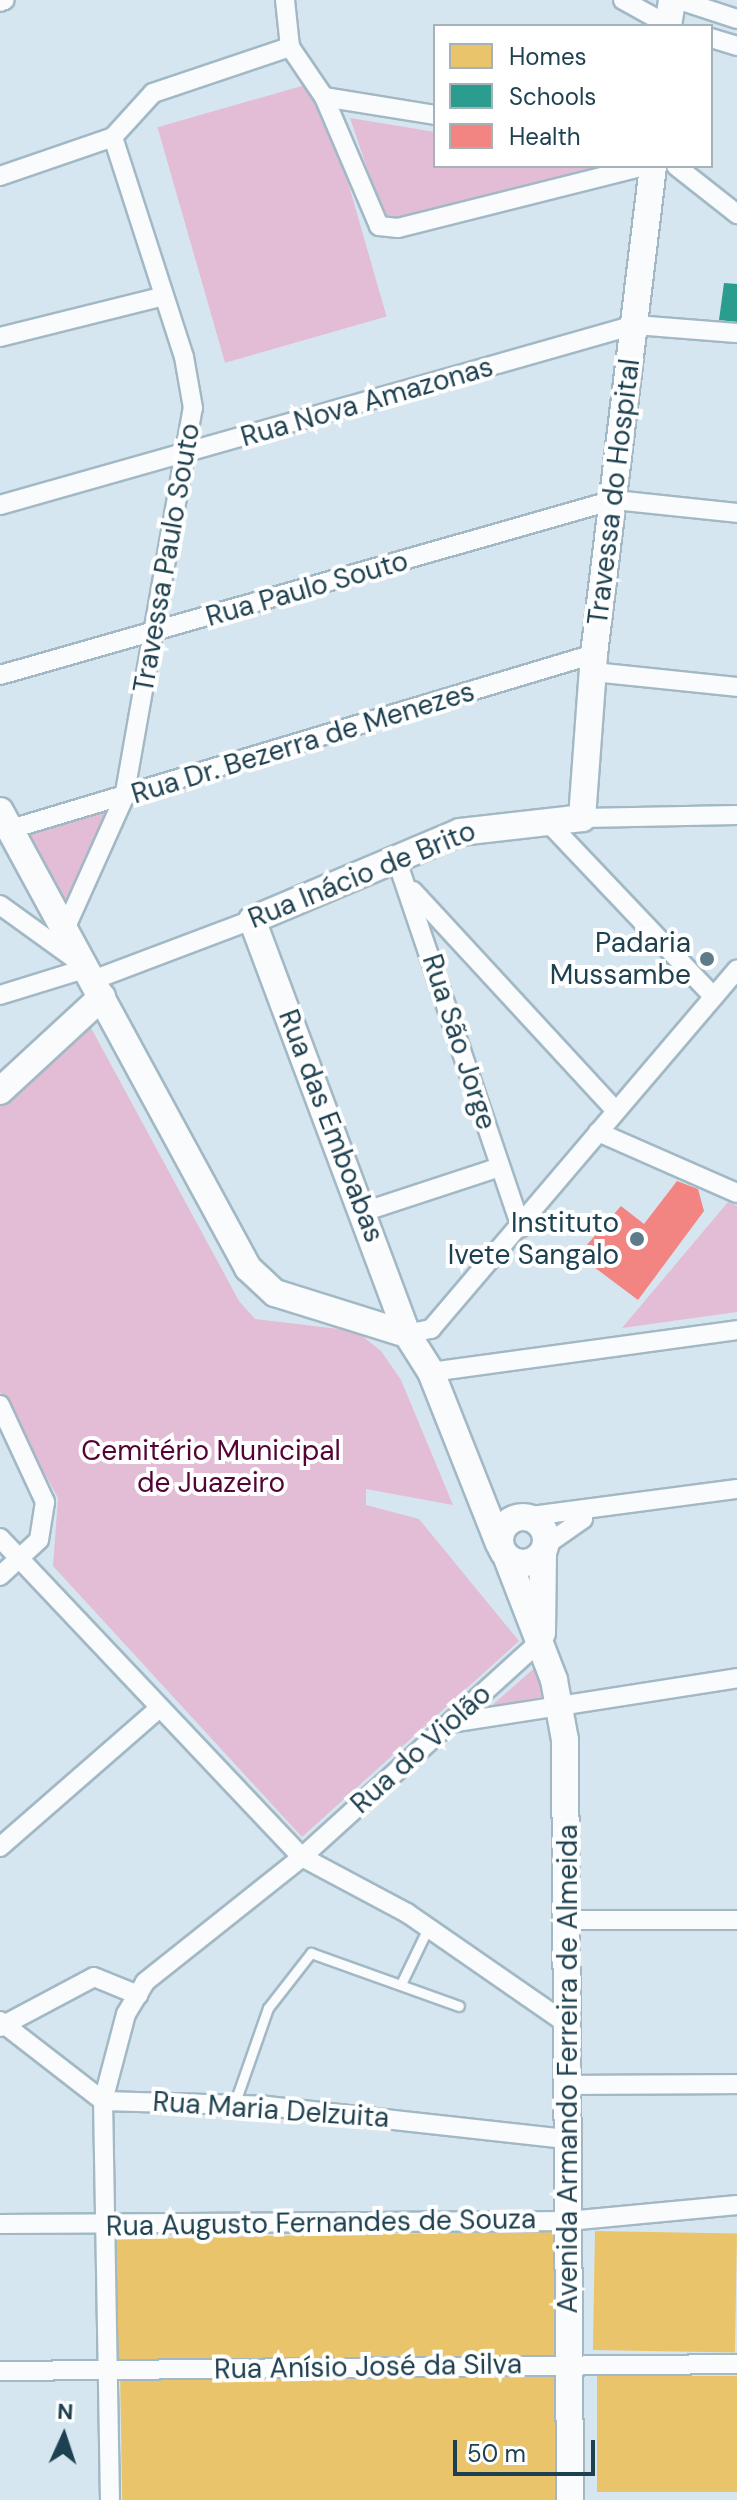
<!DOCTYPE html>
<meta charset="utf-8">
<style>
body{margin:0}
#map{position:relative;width:737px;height:2500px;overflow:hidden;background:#d6e6f0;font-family:"DM Sans",sans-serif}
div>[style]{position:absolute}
.green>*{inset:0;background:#e3bcd6;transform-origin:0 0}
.homes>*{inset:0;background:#e9c46a;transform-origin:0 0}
.schools>*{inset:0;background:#2a9d8f}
.health>*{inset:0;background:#f28482}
.roads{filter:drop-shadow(2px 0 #a2b9c5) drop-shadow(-2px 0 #a2b9c5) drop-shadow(0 2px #a2b9c5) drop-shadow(0 -2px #a2b9c5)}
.lane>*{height:9px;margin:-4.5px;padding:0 4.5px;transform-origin:4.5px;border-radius:4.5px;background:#f9fbfd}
.street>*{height:18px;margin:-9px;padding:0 9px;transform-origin:9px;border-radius:9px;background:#f9fbfd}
.secondary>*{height:26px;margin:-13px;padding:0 13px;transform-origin:13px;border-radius:13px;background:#f9fbfd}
.secondary>.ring{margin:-13px;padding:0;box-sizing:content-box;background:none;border:26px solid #f9fbfd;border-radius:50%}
.dots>*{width:22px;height:22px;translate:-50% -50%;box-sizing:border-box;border:4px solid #fff;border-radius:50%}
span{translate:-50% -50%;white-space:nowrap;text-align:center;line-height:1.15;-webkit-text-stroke:8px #fff;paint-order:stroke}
.street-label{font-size:28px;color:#1e4151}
.poi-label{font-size:28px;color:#1e4151}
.right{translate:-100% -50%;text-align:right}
.park-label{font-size:28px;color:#540335}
.legend{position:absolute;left:433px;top:24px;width:280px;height:144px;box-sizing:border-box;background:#fff;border:2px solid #a5b3b9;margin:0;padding:10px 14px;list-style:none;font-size:24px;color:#1e4151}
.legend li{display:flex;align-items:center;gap:16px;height:40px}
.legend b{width:40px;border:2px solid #a5b3b9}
.north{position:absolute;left:24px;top:2396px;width:80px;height:80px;-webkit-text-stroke:6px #fff;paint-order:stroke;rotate:3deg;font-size:22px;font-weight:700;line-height:32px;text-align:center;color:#1e4151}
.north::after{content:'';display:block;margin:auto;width:28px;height:36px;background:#1e4151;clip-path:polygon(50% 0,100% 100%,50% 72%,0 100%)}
.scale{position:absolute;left:453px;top:2440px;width:142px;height:36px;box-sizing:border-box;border:4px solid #1e4151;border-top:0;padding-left:10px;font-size:24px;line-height:28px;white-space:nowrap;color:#1e4151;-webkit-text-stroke:6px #fff;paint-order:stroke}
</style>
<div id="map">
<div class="green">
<div style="left:319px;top:81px;width:245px;height:168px;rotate:74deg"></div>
<div style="clip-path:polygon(350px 118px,435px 132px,435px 166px,622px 166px,387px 227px)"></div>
<div style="clip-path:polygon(124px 798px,65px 929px,11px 829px)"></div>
<div style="clip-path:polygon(90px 1026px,239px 1301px,255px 1319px,356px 1331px,381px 1351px,401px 1380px,453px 1505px,366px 1489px,366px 1505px,419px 1519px,519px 1641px,302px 1837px,53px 1566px,58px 1498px,0 1392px,0 1104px)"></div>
<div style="clip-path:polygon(728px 1202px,737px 1206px,737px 1312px,622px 1328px)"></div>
<div style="clip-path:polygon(538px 1665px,551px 1695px,489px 1708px)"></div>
</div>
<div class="homes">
<div style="left:556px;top:2231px;width:125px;height:442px;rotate:89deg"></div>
<div style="left:595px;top:2231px;width:142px;height:119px;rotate:1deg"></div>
<div style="left:557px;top:2367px;width:133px;height:437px;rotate:89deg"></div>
<div style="left:597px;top:2376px;width:140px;height:116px"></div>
</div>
<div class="schools">
<div style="clip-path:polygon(724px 283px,737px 284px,737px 322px,719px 320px)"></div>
</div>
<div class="health">
<div style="clip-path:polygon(677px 1181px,698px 1189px,704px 1211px,638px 1300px,578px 1255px,621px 1206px,644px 1224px)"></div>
</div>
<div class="roads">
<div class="lane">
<div style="left:402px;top:1982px;width:60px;rotate:-64.3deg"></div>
<div style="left:234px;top:2105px;width:103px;rotate:-70.7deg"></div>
<div style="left:268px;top:2008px;width:70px;rotate:-52deg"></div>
<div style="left:311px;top:1953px;width:157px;rotate:19.7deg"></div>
</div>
<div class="street">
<div style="left:285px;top:0;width:47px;rotate:83.9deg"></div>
<div style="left:290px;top:47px;width:60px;rotate:55.8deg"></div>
<div style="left:324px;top:97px;width:140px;rotate:66.9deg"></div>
<div style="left:379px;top:226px;width:19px;rotate:6deg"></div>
<div style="left:398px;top:228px;width:254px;rotate:-14.1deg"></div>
<div style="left:623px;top:0;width:54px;rotate:29deg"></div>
<div style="left:679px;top:0;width:61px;rotate:18.1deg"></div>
<div style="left:0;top:2px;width:5px;rotate:-22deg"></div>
<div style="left:711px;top:38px;width:27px;rotate:17deg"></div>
<div style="left:324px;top:97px;width:112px;rotate:9.2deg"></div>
<div style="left:676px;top:166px;width:78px;rotate:38.2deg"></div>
<div style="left:0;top:176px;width:120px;rotate:-19deg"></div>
<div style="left:113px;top:137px;width:59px;rotate:-47.7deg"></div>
<div style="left:153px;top:93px;width:145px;rotate:-18.6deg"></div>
<div style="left:0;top:337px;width:169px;rotate:-14deg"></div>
<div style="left:0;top:505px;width:660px;rotate:-15.83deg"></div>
<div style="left:635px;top:325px;width:102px;rotate:4.5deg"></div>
<div style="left:593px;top:672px;width:145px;rotate:5.9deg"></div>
<div style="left:0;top:675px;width:638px;rotate:-15.91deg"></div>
<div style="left:614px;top:500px;width:124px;rotate:6deg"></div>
<div style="left:582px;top:818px;width:155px;rotate:-1.1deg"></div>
<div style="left:545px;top:819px;width:245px;rotate:46.5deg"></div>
<div style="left:11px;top:829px;width:609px;rotate:-16.71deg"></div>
<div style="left:396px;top:858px;width:390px;rotate:71.3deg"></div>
<div style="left:413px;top:891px;width:298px;rotate:47.3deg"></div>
<div style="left:0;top:905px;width:97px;rotate:35.8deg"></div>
<div style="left:65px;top:929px;width:144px;rotate:-65.8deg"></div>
<div style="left:124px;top:798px;width:396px;rotate:-80deg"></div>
<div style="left:193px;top:408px;width:52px;rotate:-100deg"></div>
<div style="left:184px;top:357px;width:231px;rotate:-107.9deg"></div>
<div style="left:93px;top:980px;width:170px;rotate:-20.7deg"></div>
<div style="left:0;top:995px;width:91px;rotate:-17.2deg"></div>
<div style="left:598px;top:1132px;width:152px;rotate:23.7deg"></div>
<div style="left:366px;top:1211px;width:141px;rotate:-18.2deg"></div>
<div style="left:407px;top:1334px;width:25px;rotate:-12deg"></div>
<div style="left:431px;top:1329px;width:472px;rotate:-49.6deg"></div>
<div style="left:431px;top:1372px;width:309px;rotate:-7.8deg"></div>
<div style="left:0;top:1405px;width:107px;rotate:65.1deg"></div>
<div style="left:45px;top:1502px;width:38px;rotate:99deg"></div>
<div style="left:39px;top:1540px;width:53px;rotate:137.3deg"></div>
<div style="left:524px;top:1517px;width:215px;rotate:-7.5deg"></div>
<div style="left:0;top:1538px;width:439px;rotate:46.6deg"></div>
<div style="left:302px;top:1857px;width:119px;rotate:28.1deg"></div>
<div style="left:407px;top:1913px;width:193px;rotate:34.7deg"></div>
<div style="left:546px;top:1545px;width:45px;rotate:-35.1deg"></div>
<div style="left:583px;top:1519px;width:9px;rotate:-90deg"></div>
<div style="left:451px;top:1723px;width:290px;rotate:-8.9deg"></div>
<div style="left:0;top:1847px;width:210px;rotate:-41.1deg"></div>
<div style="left:567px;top:1920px;width:170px"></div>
<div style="left:0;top:2021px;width:130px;rotate:37.8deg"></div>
<div style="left:103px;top:2101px;width:164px;rotate:1.7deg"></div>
<div style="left:267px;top:2106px;width:303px;rotate:6.3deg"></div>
<div style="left:0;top:2027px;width:106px;rotate:-28deg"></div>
<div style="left:94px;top:1977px;width:48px;rotate:22.2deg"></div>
<div style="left:569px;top:2085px;width:168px;rotate:-0.3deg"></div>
<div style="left:0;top:2224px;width:568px;rotate:-0.3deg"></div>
<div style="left:568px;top:2221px;width:170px;rotate:-5.4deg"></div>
<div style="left:0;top:2371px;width:737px;rotate:-0.54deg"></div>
<div style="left:110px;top:2500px;width:399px;rotate:-91deg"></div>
<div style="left:103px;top:2101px;width:90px;rotate:-75.2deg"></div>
<div style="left:126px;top:2014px;width:37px;rotate:-59deg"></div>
<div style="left:145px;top:1982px;width:201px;rotate:-38.5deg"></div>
<div style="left:302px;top:1857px;width:321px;rotate:-42.2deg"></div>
</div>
<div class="secondary">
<div style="left:668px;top:26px;width:26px;rotate:-81deg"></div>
<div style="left:0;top:811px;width:520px;rotate:61.51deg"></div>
<div style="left:248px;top:1268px;width:37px;rotate:43deg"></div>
<div style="left:275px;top:1293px;width:138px;rotate:17.3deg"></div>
<div style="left:407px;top:1334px;width:45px;rotate:57.7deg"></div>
<div style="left:431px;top:1372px;width:185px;rotate:68.4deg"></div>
<div style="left:0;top:1091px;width:139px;rotate:-42.7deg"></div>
<div style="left:407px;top:1334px;width:442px;rotate:-110.5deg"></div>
<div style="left:252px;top:920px;width:226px;rotate:-22.9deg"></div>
<div style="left:460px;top:832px;width:123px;rotate:-6.5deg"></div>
<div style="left:582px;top:818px;width:164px;rotate:-85.8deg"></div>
<div style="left:594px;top:654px;width:492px;rotate:-83.1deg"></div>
<div class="ring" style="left:500px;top:1517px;width:20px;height:20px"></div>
<div style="left:507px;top:1558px;width:131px;rotate:68.9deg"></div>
<div style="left:554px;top:1680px;width:61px;rotate:79.6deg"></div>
<div style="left:565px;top:1740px;width:760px;rotate:89.62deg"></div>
<div style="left:542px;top:1633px;width:80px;rotate:-89.3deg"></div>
</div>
</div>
<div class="dots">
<div style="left:707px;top:959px;background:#5e7b89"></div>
<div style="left:637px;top:1239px;background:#5e7b89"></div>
</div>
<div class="street-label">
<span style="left:367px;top:402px;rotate:-16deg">Rua Nova Amazonas</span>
<span style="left:614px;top:492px;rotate:-83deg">Travessa do Hospital</span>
<span style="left:167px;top:558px;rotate:-80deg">Travessa Paulo Souto</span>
<span style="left:307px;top:589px;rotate:-16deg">Rua Paulo Souto</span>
<span style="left:303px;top:743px;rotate:-17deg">Rua Dr. Bezerra de Menezes</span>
<span style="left:362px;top:875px;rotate:-22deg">Rua Inácio de Brito</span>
<span style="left:459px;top:1042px;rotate:72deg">Rua São Jorge</span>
<span style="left:331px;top:1126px;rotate:69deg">Rua das Emboabas</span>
<span style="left:421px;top:1749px;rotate:-42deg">Rua do Violão</span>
<span style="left:568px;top:2069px;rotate:-90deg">Avenida Armando Ferreira de Almeida</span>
<span style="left:271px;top:2110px;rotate:4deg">Rua Maria Delzuita</span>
<span style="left:321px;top:2223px;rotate:-1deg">Rua Augusto Fernandes de Souza</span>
<span style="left:368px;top:2367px;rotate:-1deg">Rua Anísio José da Silva</span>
</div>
<div class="poi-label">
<span class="right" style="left:691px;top:959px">Padaria<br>Mussambe</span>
<span class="right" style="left:619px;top:1239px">Instituto<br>Ivete Sangalo</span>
</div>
<div class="park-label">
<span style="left:211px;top:1467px">Cemitério Municipal<br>de Juazeiro</span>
</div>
<ul class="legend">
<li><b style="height:22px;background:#e9c46a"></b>Homes</li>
<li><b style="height:22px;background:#2a9d8f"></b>Schools</li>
<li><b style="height:22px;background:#f28482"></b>Health</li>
</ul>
<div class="north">N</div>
<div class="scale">50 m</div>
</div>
